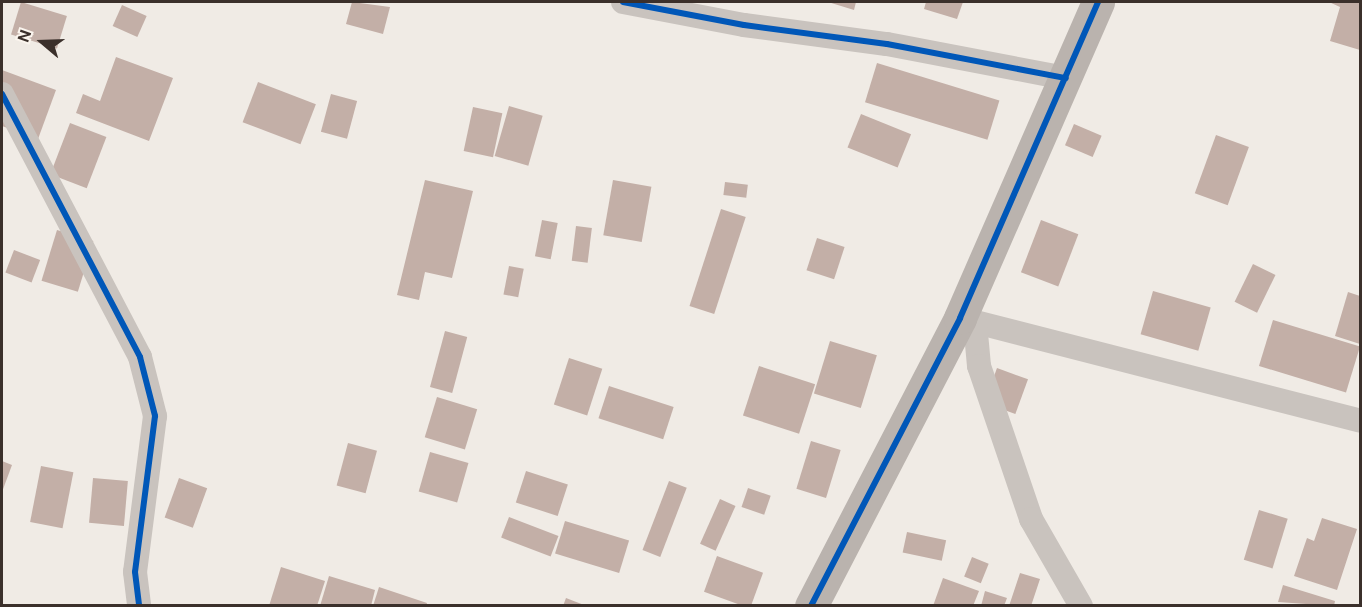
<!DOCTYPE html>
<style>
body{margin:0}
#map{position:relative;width:1362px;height:607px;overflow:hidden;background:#f0ebe5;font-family:"DM Sans",sans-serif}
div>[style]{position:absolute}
.building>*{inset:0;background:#c3afa7;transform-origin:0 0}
.street>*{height:24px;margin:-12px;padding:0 12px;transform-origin:12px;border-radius:12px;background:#c9c3be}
.secondary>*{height:33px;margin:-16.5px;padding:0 16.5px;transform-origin:16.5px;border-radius:16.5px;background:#bab3ae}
.cycleway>*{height:6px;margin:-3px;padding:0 3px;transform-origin:3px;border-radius:3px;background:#0057b8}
span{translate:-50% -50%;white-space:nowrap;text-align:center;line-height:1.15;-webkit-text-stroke:6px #fbf5ee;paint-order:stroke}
.frame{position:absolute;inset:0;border:3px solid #3b302b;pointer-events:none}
.north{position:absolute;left:12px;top:12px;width:60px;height:60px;-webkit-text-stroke:4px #fbf5ee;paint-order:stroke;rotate:289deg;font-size:16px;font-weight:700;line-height:24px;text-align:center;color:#3b302b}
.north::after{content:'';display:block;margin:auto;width:21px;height:27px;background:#3b302b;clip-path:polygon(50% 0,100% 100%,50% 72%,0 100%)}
</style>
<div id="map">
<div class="building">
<div style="left:21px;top:2px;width:48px;height:34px;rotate:17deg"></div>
<div style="clip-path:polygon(352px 2px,390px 7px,383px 34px,346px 24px)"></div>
<div style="clip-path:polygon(828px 2px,856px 2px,854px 10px)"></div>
<div style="clip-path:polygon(926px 2px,963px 2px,957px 19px,924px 9px)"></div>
<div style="clip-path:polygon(1329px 2px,1360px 2px,1360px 50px,1330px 41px,1340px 7px)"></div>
<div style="left:122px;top:5px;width:27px;height:23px;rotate:24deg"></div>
<div style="clip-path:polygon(116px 57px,173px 78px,149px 141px,76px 113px,83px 94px,100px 101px)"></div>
<div style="left:877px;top:63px;width:128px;height:41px;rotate:17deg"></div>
<div style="clip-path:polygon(2px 70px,56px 90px,38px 139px,2px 126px)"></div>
<div style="left:258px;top:82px;width:62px;height:43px;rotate:21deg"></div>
<div style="left:331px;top:94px;width:27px;height:39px;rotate:15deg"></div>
<div style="left:509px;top:106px;width:35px;height:52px;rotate:16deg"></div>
<div style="left:473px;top:107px;width:30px;height:45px;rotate:12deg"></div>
<div style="left:861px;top:114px;width:54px;height:36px;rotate:22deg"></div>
<div style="left:70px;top:123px;width:39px;height:55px;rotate:21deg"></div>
<div style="left:1074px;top:124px;width:30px;height:23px;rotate:23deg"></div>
<div style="left:1216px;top:135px;width:35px;height:62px;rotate:20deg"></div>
<div style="clip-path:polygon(425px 180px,473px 191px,452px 278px,425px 272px,419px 300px,397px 295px)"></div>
<div style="left:613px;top:180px;width:39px;height:56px;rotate:10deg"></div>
<div style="left:725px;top:182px;width:23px;height:13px;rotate:7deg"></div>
<div style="left:721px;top:209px;width:26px;height:102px;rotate:18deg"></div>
<div style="left:542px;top:220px;width:16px;height:37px;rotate:11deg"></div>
<div style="left:1041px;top:220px;width:40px;height:56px;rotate:21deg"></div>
<div style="left:576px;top:226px;width:16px;height:35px;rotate:7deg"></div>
<div style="left:57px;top:230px;width:38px;height:53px;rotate:17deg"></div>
<div style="left:817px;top:238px;width:29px;height:34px;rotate:18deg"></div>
<div style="left:14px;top:250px;width:28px;height:24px;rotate:21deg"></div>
<div style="left:1253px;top:264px;width:25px;height:42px;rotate:26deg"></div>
<div style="left:509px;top:266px;width:15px;height:29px;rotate:11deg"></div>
<div style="left:1153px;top:291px;width:60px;height:45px;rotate:16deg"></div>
<div style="clip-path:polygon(1348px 292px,1360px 296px,1360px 344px,1335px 336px)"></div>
<div style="left:1273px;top:320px;width:91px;height:48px;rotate:17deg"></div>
<div style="left:445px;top:331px;width:23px;height:58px;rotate:15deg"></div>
<div style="left:830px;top:341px;width:49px;height:55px;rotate:17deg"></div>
<div style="left:569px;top:358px;width:35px;height:49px;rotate:18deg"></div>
<div style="left:759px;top:366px;width:59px;height:52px;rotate:18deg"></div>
<div style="left:997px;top:368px;width:33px;height:37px;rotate:20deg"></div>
<div style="left:609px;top:386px;width:68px;height:34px;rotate:18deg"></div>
<div style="left:437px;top:397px;width:42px;height:42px;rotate:17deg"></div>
<div style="left:811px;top:441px;width:31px;height:50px;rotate:17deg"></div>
<div style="left:348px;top:443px;width:30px;height:44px;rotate:15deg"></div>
<div style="left:430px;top:452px;width:40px;height:41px;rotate:16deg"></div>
<div style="clip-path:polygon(2px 461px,12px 465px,2px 492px)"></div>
<div style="left:41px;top:466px;width:33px;height:57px;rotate:11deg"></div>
<div style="left:526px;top:471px;width:44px;height:33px;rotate:18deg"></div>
<div style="left:93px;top:478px;width:35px;height:45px;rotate:5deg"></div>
<div style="left:179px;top:478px;width:30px;height:42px;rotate:20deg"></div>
<div style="left:669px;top:481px;width:19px;height:74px;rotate:21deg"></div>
<div style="left:748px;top:488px;width:24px;height:20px;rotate:19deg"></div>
<div style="left:720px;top:499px;width:17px;height:49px;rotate:24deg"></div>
<div style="left:1259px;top:510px;width:30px;height:52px;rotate:17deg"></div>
<div style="left:509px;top:517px;width:53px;height:22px;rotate:21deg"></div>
<div style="clip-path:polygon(1322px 518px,1357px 529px,1337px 590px,1294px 576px,1307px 538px,1314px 541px)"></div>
<div style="left:565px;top:521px;width:67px;height:34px;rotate:17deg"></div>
<div style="left:907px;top:532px;width:40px;height:21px;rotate:12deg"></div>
<div style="left:717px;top:556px;width:49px;height:38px;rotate:20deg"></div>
<div style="left:972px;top:557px;width:18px;height:21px;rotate:22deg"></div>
<div style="clip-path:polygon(281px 567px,325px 581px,317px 606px,269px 606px)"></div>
<div style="clip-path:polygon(1020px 573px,1040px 579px,1031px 606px,1009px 606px)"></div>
<div style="clip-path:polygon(329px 576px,375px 590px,371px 606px,320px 606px)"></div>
<div style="clip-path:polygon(943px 578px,979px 591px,973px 606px,933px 606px)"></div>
<div style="clip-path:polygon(1283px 585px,1335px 601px,1334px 606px,1278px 602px)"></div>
<div style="clip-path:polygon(379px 587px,427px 603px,426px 606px,373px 606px)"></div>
<div style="clip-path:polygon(985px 591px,1007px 598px,1004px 606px,981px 606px)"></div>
<div style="clip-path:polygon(566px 598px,584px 605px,584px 606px,563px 606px)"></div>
</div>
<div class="street">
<div style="left:623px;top:2px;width:123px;rotate:10.8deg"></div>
<div style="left:744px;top:25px;width:144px;rotate:7.6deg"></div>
<div style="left:887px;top:44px;width:182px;rotate:10.8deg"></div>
<div style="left:2px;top:94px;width:297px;rotate:62.3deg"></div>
<div style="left:140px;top:357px;width:61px;rotate:75.7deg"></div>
<div style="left:155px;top:416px;width:157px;rotate:97.3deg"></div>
<div style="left:135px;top:572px;width:34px;rotate:83deg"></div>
<div style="left:960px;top:318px;width:413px;rotate:14.4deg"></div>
<div style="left:975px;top:322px;width:44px;rotate:84.8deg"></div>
<div style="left:979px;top:366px;width:162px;rotate:71.2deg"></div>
<div style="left:1031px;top:519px;width:100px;rotate:60.1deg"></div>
</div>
<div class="secondary">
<div style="left:811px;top:606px;width:324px;rotate:-62.6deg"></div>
<div style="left:960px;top:318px;width:345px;rotate:-66.4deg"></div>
</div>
<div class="cycleway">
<div style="left:623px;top:2px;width:123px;rotate:10.8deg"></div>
<div style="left:744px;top:25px;width:144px;rotate:7.6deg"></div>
<div style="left:887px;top:44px;width:182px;rotate:10.8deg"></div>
<div style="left:2px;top:94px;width:297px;rotate:62.3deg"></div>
<div style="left:140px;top:357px;width:61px;rotate:75.7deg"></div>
<div style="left:155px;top:416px;width:157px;rotate:97.3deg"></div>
<div style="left:135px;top:572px;width:34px;rotate:83deg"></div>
<div style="left:811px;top:606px;width:324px;rotate:-62.6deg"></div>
<div style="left:960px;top:318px;width:345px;rotate:-66.4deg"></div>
</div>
<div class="frame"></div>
<div class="north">N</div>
</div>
